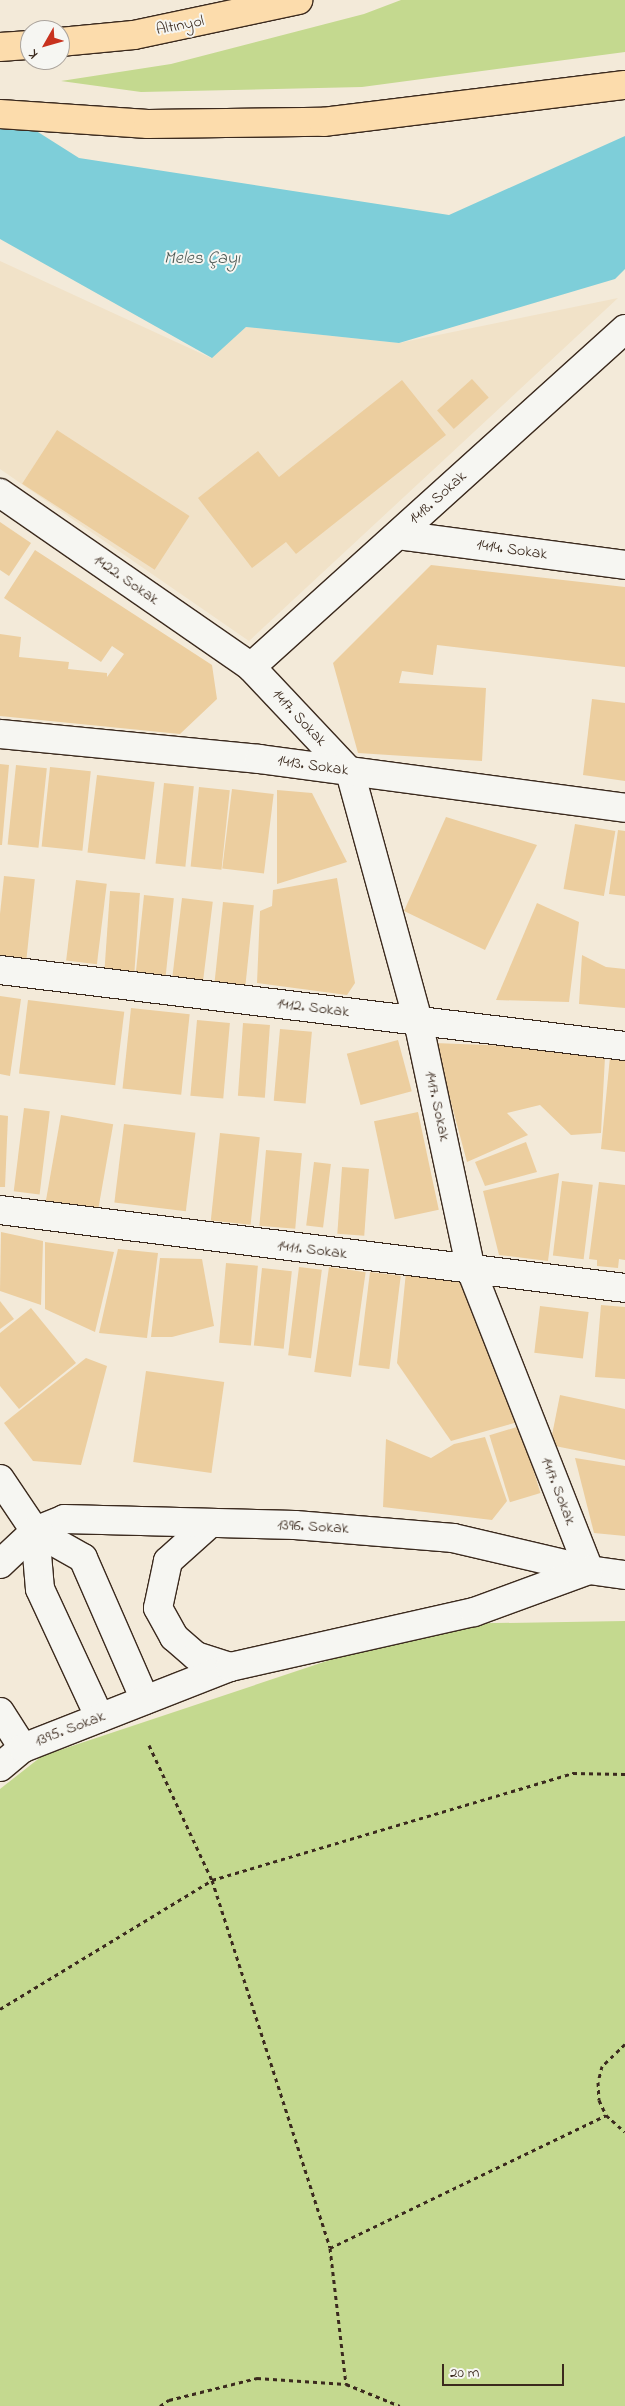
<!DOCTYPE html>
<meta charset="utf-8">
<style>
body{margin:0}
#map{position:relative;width:625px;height:2406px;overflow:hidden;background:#f3ead9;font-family:"Indie Flower",sans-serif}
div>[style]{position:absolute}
.built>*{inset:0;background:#f1e2c8}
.green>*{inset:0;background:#c4d98f}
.water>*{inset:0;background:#7eced9}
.building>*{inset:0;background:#ecce9f;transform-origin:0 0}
.path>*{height:3px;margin-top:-1.5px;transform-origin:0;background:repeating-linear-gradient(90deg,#3b2a1e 0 4px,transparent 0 8px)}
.roads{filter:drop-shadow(1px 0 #3b2a1e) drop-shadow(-1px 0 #3b2a1e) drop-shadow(0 1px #3b2a1e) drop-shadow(0 -1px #3b2a1e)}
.street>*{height:28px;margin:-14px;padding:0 14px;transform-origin:14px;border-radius:14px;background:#f6f6f2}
.secondary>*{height:28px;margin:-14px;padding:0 14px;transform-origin:14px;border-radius:14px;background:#f6f6f2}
.highway>*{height:28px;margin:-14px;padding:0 14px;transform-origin:14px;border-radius:14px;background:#fcdcac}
span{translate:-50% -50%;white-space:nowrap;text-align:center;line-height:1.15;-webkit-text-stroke:4px #f6f6f2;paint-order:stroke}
.street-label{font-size:16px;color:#3b2a1e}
.water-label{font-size:18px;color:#4f5b56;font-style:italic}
.north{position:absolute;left:20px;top:20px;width:50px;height:50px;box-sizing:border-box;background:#f6f6f2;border:1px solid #aba49d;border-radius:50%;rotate:232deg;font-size:14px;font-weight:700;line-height:20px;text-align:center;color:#3b2a1e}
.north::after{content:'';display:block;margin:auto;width:18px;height:22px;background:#c8321e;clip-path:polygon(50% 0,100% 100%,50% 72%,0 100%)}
.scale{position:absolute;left:442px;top:2364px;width:122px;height:22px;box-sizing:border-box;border:2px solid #3b2a1e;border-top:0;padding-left:6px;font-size:15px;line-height:18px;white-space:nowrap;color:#3b2a1e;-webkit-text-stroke:4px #f6f6f2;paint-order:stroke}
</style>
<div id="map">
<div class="built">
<div style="clip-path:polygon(0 261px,211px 358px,246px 327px,399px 343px,618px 298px,249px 641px,0 469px)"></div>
</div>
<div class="green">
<div style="clip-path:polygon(401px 0,625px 0,625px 52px,362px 87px,141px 92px,61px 81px,171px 64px,364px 14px)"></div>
<div style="clip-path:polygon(625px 1621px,625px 2406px,0 2406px,0 1789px,42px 1756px,438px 1624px)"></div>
</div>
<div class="water">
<div style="clip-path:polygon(0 108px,79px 158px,449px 215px,625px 136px,625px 269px,615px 279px,399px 343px,246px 327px,212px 358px,0 239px)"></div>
</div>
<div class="building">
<div style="left:472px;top:379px;width:25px;height:47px;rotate:48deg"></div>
<div style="clip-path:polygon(402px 380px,446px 435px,296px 554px,286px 542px,252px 568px,198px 498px,258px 451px,279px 477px)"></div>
<div style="left:57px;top:430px;width:158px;height:64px;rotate:33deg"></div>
<div style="clip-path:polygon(0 522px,31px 543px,9px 576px,0 570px)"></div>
<div style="clip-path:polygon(35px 550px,212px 665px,217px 699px,180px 734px,0 716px,0 634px,21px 637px,19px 657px,69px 662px,68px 669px,107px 673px,107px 677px,124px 654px,112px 646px,101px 662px,4px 598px)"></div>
<div style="clip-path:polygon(431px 565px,625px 587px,625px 667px,437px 645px,433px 675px,402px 671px,399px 683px,486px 688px,482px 761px,358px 753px,333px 663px)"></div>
<div style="clip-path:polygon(592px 699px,625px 703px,625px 781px,583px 775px)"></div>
<div style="clip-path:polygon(0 764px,9px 765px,2px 845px,0 845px)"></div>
<div style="left:16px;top:765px;width:31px;height:80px;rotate:6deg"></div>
<div style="left:50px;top:767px;width:41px;height:80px;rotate:6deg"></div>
<div style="left:97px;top:775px;width:58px;height:78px;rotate:7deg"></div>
<div style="left:164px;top:783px;width:30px;height:81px;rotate:6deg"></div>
<div style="left:199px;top:787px;width:31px;height:80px;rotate:6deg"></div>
<div style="left:232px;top:789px;width:42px;height:80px;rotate:7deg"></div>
<div style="clip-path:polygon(277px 790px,312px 793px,347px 862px,277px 884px)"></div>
<div style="clip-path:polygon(446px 817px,537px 845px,485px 950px,404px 911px)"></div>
<div style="left:575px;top:824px;width:41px;height:66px;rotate:10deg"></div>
<div style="clip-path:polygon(618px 830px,625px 831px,625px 896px,609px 894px)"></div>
<div style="left:4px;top:876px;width:31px;height:81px;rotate:6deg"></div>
<div style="clip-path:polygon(337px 878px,355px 983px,347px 995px,257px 983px,260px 911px,272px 906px,273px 890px)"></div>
<div style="left:76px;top:880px;width:31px;height:81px;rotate:7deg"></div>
<div style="left:110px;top:891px;width:30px;height:80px;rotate:4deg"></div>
<div style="left:144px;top:895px;width:30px;height:80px;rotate:6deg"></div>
<div style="left:182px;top:898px;width:31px;height:81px;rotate:7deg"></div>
<div style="left:223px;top:902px;width:31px;height:81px;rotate:6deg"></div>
<div style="clip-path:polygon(537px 903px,579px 922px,569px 1002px,496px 1000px)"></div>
<div style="clip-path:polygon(582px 955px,606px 967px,625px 969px,625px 1008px,579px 1004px)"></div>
<div style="clip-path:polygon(0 996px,21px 999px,10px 1076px,0 1074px)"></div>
<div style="left:28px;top:1000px;width:97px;height:74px;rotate:7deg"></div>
<div style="left:131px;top:1008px;width:59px;height:81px;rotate:6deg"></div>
<div style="left:197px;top:1020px;width:33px;height:76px;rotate:5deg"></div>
<div style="left:243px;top:1023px;width:27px;height:73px;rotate:4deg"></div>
<div style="left:280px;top:1029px;width:32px;height:72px;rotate:5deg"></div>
<div style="left:398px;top:1040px;width:53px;height:53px;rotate:75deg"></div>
<div style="clip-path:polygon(435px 1043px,536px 1047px,605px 1057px,601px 1133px,571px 1135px,540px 1105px,507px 1113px,528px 1135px,467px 1162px)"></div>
<div style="clip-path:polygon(610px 1057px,625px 1059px,625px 1152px,601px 1149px)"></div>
<div style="left:24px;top:1108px;width:26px;height:84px;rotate:7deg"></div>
<div style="left:418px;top:1112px;width:100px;height:45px;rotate:78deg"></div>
<div style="clip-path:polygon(0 1115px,8px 1116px,5px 1187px,0 1187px)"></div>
<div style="left:61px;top:1115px;width:53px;height:87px;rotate:10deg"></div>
<div style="left:124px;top:1124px;width:72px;height:79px;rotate:7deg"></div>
<div style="left:220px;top:1133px;width:40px;height:88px;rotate:6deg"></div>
<div style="clip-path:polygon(526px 1142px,537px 1172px,485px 1186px,475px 1162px)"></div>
<div style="left:266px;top:1150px;width:36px;height:76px;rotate:5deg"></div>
<div style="left:314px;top:1162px;width:17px;height:64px;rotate:7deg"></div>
<div style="left:342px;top:1167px;width:27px;height:67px;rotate:4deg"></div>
<div style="clip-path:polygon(559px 1173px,548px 1261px,499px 1255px,483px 1191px)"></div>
<div style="left:562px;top:1181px;width:31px;height:75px;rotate:7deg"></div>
<div style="clip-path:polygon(599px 1182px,625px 1185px,625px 1260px,619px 1259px,618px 1268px,597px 1266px,597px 1260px,589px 1259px)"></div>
<div style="clip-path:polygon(1px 1232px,43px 1241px,41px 1305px,0 1291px)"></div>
<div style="clip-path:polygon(45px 1242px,114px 1252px,95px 1332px,45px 1309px)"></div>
<div style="clip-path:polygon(118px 1249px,158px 1253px,147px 1338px,99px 1333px)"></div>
<div style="clip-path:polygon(160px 1258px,202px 1259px,214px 1326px,172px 1337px,151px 1337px)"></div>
<div style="left:226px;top:1263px;width:32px;height:80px;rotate:5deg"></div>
<div style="left:299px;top:1267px;width:23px;height:89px;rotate:7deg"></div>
<div style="left:329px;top:1267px;width:37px;height:106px;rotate:8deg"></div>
<div style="left:262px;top:1268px;width:30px;height:78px;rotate:6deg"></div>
<div style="left:370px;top:1272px;width:31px;height:94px;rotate:7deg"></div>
<div style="clip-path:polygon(406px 1272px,466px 1278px,518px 1422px,451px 1441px,397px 1363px)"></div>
<div style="clip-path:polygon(0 1301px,14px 1319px,0 1329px)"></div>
<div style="clip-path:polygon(601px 1305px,625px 1307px,625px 1379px,595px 1377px)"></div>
<div style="left:540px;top:1306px;width:49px;height:47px;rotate:7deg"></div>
<div style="clip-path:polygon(31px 1308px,76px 1363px,19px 1409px,0 1386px,0 1333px)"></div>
<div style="clip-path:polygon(86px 1358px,107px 1366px,81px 1465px,33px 1461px,4px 1423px)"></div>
<div style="left:146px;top:1371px;width:79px;height:92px;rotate:8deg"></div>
<div style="clip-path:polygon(560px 1395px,625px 1409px,625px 1460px,550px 1445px)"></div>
<div style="left:520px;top:1426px;width:70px;height:32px;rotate:73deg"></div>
<div style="clip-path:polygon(485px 1437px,507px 1501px,492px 1520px,383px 1507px,386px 1439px,431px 1458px,454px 1444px)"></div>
<div style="clip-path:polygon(575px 1458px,625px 1466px,625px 1536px,594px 1533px)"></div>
</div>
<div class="path">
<div style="left:149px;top:1745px;width:149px;rotate:65deg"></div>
<div style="left:212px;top:1880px;width:386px;rotate:72.2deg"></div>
<div style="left:330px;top:2248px;width:137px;rotate:83.3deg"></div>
<div style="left:0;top:2009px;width:248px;rotate:-31.3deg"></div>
<div style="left:212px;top:1880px;width:377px;rotate:-16.5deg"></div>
<div style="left:573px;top:1773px;width:52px;rotate:1.1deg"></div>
<div style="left:625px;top:2044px;width:32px;rotate:136deg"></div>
<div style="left:602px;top:2066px;width:16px;rotate:104deg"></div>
<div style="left:598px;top:2082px;width:18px;rotate:87deg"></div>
<div style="left:599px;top:2100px;width:17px;rotate:65deg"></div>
<div style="left:606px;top:2115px;width:25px;rotate:42deg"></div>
<div style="left:330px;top:2248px;width:306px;rotate:-25.7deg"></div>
<div style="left:160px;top:2406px;width:11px;rotate:-34deg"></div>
<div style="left:169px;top:2400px;width:91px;rotate:-14deg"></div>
<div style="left:257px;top:2378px;width:89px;rotate:3.9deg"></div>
<div style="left:346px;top:2384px;width:58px;rotate:22.2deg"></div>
</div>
<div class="roads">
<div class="street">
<div style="left:0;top:493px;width:305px;rotate:34.7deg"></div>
<div style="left:251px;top:667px;width:144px;rotate:46.7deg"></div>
<div style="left:350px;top:772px;width:258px;rotate:74.7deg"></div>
<div style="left:418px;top:1021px;width:255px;rotate:78deg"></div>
<div style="left:471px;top:1270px;width:322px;rotate:68.5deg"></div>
<div style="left:398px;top:535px;width:229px;rotate:7.5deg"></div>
<div style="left:251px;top:667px;width:504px;rotate:-42.11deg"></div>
<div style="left:0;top:734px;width:260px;rotate:5.5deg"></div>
<div style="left:259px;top:759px;width:369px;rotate:7.6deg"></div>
<div style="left:0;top:970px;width:630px;rotate:6.93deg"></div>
<div style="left:0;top:1210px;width:630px;rotate:7.11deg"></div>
</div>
<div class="secondary">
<div style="left:0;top:1479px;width:63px;rotate:56.1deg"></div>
<div style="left:35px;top:1531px;width:55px;rotate:29.4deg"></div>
<div style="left:83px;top:1558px;width:155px;rotate:66.4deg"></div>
<div style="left:208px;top:1525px;width:54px;rotate:138deg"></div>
<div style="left:168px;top:1561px;width:48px;rotate:102deg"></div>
<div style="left:158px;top:1608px;width:33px;rotate:61deg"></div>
<div style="left:174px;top:1637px;width:29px;rotate:41deg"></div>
<div style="left:196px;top:1656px;width:36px;rotate:18deg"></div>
<div style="left:35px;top:1531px;width:58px;rotate:85.1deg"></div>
<div style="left:40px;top:1589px;width:142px;rotate:65.1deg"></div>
<div style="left:0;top:1564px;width:48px;rotate:-43.3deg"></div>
<div style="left:35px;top:1531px;width:31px;rotate:-22deg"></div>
<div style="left:64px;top:1519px;width:231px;rotate:1.5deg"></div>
<div style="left:295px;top:1525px;width:159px;rotate:4.7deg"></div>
<div style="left:453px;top:1538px;width:140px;rotate:13.2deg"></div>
<div style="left:589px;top:1570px;width:36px;rotate:8deg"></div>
<div style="left:0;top:1712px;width:43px;rotate:57.4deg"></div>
<div style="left:0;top:1767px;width:30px;rotate:-40deg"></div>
<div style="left:23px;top:1748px;width:222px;rotate:-21.4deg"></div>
<div style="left:230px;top:1667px;width:250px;rotate:-12.7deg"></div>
<div style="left:474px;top:1612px;width:122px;rotate:-20.1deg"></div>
</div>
<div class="highway">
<div style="left:60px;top:42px;width:74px;rotate:-5.4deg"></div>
<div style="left:134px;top:35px;width:168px;rotate:-12deg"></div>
<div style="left:0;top:47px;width:30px;rotate:-4deg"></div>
<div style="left:0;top:114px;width:148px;rotate:3.9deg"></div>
<div style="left:148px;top:124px;width:175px;rotate:-0.7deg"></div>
<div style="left:323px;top:122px;width:304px;rotate:-7deg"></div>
</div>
</div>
<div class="street-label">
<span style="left:180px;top:26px;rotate:-11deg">Altınyol</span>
<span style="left:438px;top:498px;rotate:-42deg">1418. Sokak</span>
<span style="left:512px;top:550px;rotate:8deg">1414. Sokak</span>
<span style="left:126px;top:580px;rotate:35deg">1422. Sokak</span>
<span style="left:299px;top:718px;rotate:47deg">1417. Sokak</span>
<span style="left:313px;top:766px;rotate:8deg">1413. Sokak</span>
<span style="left:313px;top:1008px;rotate:7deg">1412. Sokak</span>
<span style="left:437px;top:1106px;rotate:78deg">1417. Sokak</span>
<span style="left:312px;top:1250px;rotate:7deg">1411. Sokak</span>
<span style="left:558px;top:1491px;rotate:69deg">1417. Sokak</span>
<span style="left:313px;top:1527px;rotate:3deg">1396. Sokak</span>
<span style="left:70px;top:1729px;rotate:-21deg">1395. Sokak</span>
</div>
<div class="water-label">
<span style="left:202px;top:259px">Meles Çayı</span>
</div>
<div class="north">K</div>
<div class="scale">20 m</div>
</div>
